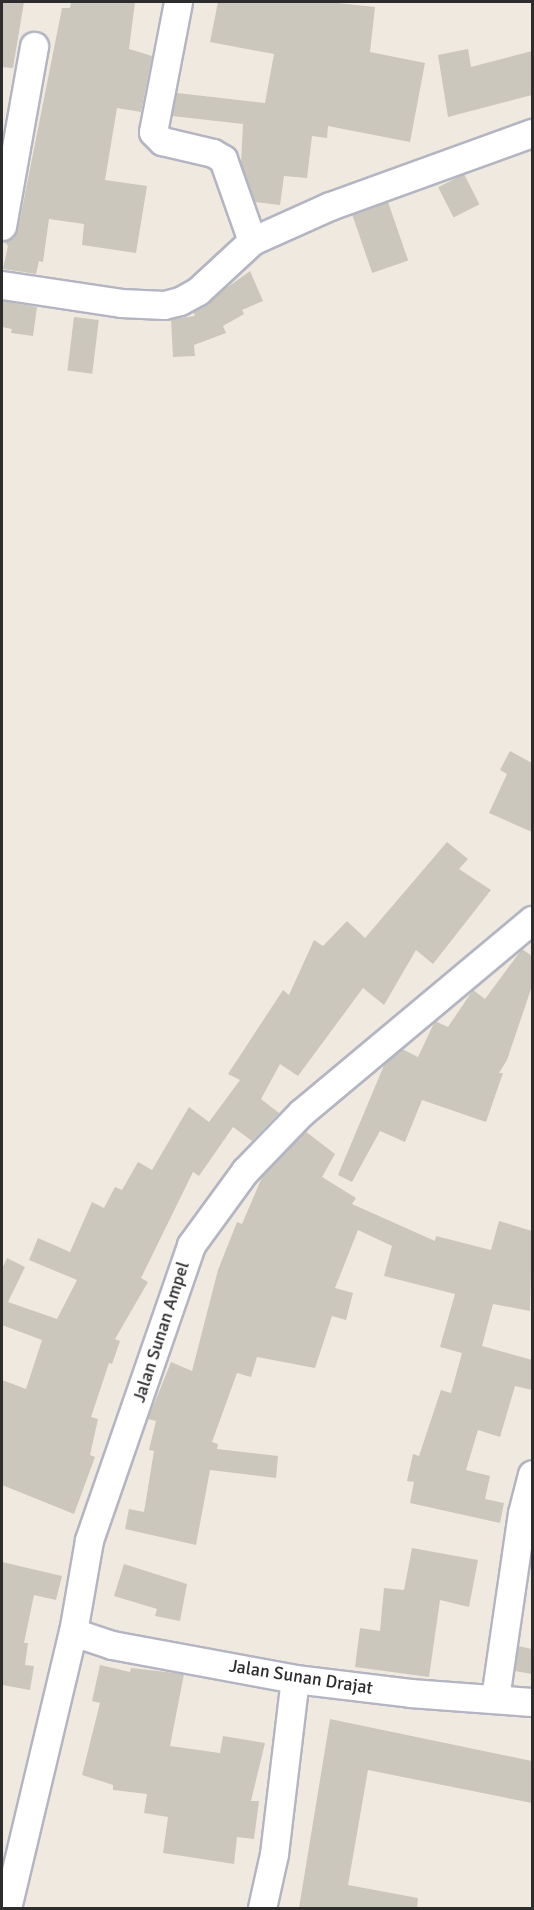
<!DOCTYPE html>
<style>
body{margin:0}
#map{position:relative;width:534px;height:1910px;overflow:hidden;background:#f0e9df;font-family:Signika,sans-serif}
div>[style]{position:absolute}
.building>*{inset:0;background:#cbc7bd;transform-origin:0 0}
.roads{filter:drop-shadow(2px 0 #b3b5c2) drop-shadow(-2px 0 #b3b5c2) drop-shadow(0 2px #b3b5c2) drop-shadow(0 -2px #b3b5c2)}
.minor>*{height:27px;margin:-13.5px;padding:0 13.5px;transform-origin:13.5px;border-radius:13.5px;background:#fff}
span{translate:-50% -50%;white-space:nowrap;text-align:center;line-height:1.15;-webkit-text-stroke:6px #fff;paint-order:stroke}
.street-label{font-size:18px;color:#2d2d2d}
.frame{position:absolute;inset:0;border:3px solid #2d2d2d;pointer-events:none}
</style>
<div id="map">
<div class="building">
<div style="clip-path:polygon(2px 2px,24px 2px,13px 68px,2px 67px)"></div>
<div style="clip-path:polygon(71px 2px,135px 2px,129px 49px,152px 56px,141px 112px,117px 108px,105px 180px,147px 186px,136px 253px,82px 245px,84px 224px,49px 219px,43px 262px,39px 261px,36px 274px,3px 269px,8px 246px,4px 241px,14px 237px,18px 229px,62px 8px,70px 8px)"></div>
<div style="clip-path:polygon(218px 2px,328px 2px,375px 7px,370px 52px,425px 63px,410px 142px,328px 126px,327px 138px,312px 136px,307px 178px,284px 176px,280px 205px,255px 202px,241px 163px,243px 124px,172px 116px,177px 93px,265px 103px,274px 54px,210px 42px)"></div>
<div style="clip-path:polygon(468px 49px,471px 67px,532px 51px,532px 95px,448px 117px,438px 55px)"></div>
<div style="left:464px;top:174px;width:34px;height:29px;rotate:63deg"></div>
<div style="left:388px;top:202px;width:62px;height:38px;rotate:71deg"></div>
<div style="clip-path:polygon(250px 271px,263px 301px,242px 310px,244px 314px,223px 326px,226px 333px,194px 345px,195px 356px,173px 357px,171px 319px,195px 316px,193px 312px)"></div>
<div style="clip-path:polygon(2px 301px,37px 307px,33px 336px,11px 333px,12px 329px,2px 327px)"></div>
<div style="left:74px;top:317px;width:25px;height:54px;rotate:7deg"></div>
<div style="clip-path:polygon(510px 751px,532px 763px,532px 832px,489px 813px,507px 774px,500px 770px)"></div>
<div style="clip-path:polygon(447px 842px,468px 859px,459px 869px,491px 890px,433px 964px,416px 950px,384px 1005px,363px 988px,298px 1076px,280px 1064px,261px 1099px,279px 1113px,252px 1141px,233px 1127px,199px 1176px,193px 1172px,141px 1278px,148px 1282px,115px 1339px,120px 1341px,112px 1364px,109px 1363px,91px 1417px,98px 1419px,90px 1455px,95px 1457px,74px 1514px,2px 1485px,2px 1380px,26px 1389px,42px 1340px,2px 1325px,2px 1269px,7px 1258px,25px 1267px,8px 1302px,57px 1319px,77px 1280px,29px 1260px,38px 1238px,70px 1252px,92px 1202px,104px 1208px,115px 1187px,122px 1190px,138px 1162px,152px 1170px,189px 1107px,209px 1122px,240px 1080px,228px 1074px,283px 990px,289px 995px,314px 940px,323px 946px,347px 921px,365px 938px)"></div>
<div style="clip-path:polygon(522px 949px,532px 956px,532px 986px,507px 1060px,499px 1073px,503px 1073px,486px 1122px,422px 1100px,405px 1142px,380px 1131px,352px 1182px,338px 1175px,385px 1063px,402px 1049px,418px 1057px,435px 1021px,448px 1027px,473px 990px,485px 999px)"></div>
<div style="clip-path:polygon(305px 1131px,335px 1154px,322px 1177px,356px 1198px,352px 1204px,435px 1241px,436px 1236px,491px 1250px,499px 1221px,532px 1231px,530px 1311px,493px 1304px,482px 1346px,532px 1360px,532px 1390px,515px 1386px,500px 1437px,478px 1430px,466px 1470px,490px 1476px,485px 1499px,504px 1503px,500px 1523px,410px 1503px,414px 1482px,407px 1481px,413px 1454px,419px 1456px,441px 1390px,451px 1393px,462px 1353px,440px 1347px,455px 1294px,384px 1276px,392px 1246px,358px 1230px,335px 1288px,353px 1293px,346px 1320px,332px 1316px,315px 1368px,257px 1357px,251px 1377px,237px 1373px,212px 1442px,218px 1444px,217px 1449px,278px 1456px,276px 1478px,210px 1470px,196px 1545px,125px 1529px,129px 1509px,144px 1512px,154px 1451px,149px 1450px,156px 1421px,148px 1419px,171px 1362px,192px 1371px,218px 1270px,237px 1222px,242px 1224px,263px 1175px)"></div>
<div style="clip-path:polygon(412px 1548px,478px 1560px,469px 1607px,440px 1600px,429px 1677px,355px 1667px,360px 1628px,380px 1631px,384px 1588px,404px 1590px)"></div>
<div style="clip-path:polygon(2px 1562px,62px 1576px,56px 1600px,34px 1595px,24px 1643px,28px 1643px,25px 1665px,34px 1666px,30px 1690px,2px 1685px)"></div>
<div style="clip-path:polygon(124px 1564px,187px 1584px,180px 1621px,155px 1616px,157px 1609px,114px 1596px)"></div>
<div style="clip-path:polygon(518px 1646px,532px 1649px,532px 1674px,515px 1671px)"></div>
<div style="clip-path:polygon(100px 1665px,130px 1672px,131px 1668px,184px 1674px,170px 1746px,220px 1753px,223px 1736px,265px 1743px,251px 1801px,259px 1801px,254px 1839px,237px 1837px,234px 1864px,163px 1853px,168px 1817px,144px 1813px,147px 1794px,113px 1790px,113px 1785px,82px 1775px,100px 1703px,92px 1701px)"></div>
<div style="clip-path:polygon(330px 1719px,532px 1761px,532px 1803px,368px 1770px,348px 1885px,418px 1898px,417px 1908px,299px 1908px)"></div>
</div>
<div class="roads">
<div class="minor">
<div style="left:178px;top:2px;width:132px;rotate:100.9deg"></div>
<div style="left:153px;top:132px;width:13px;rotate:45deg"></div>
<div style="left:162px;top:141px;width:52px;rotate:13.2deg"></div>
<div style="left:213px;top:153px;width:12px;rotate:31deg"></div>
<div style="left:223px;top:159px;width:87px;rotate:70.5deg"></div>
<div style="left:2px;top:226px;width:183px;rotate:-79.9deg"></div>
<div style="left:2px;top:285px;width:120px;rotate:8.6deg"></div>
<div style="left:121px;top:303px;width:43px;rotate:2.7deg"></div>
<div style="left:164px;top:305px;width:16px;rotate:-14deg"></div>
<div style="left:180px;top:301px;width:21px;rotate:-29deg"></div>
<div style="left:198px;top:291px;width:74px;rotate:-42.8deg"></div>
<div style="left:252px;top:241px;width:85px;rotate:-24.2deg"></div>
<div style="left:330px;top:206px;width:215px;rotate:-19.9deg"></div>
<div style="left:73px;top:1632px;width:41px;rotate:18.4deg"></div>
<div style="left:112px;top:1645px;width:186px;rotate:10.5deg"></div>
<div style="left:295px;top:1679px;width:116px;rotate:6.9deg"></div>
<div style="left:410px;top:1693px;width:122px;rotate:4.2deg"></div>
<div style="left:495px;top:1698px;width:187px;rotate:-81.7deg"></div>
<div style="left:522px;top:1513px;width:40px;rotate:-75.6deg"></div>
<div style="left:7px;top:1908px;width:284px;rotate:-76.6deg"></div>
<div style="left:73px;top:1632px;width:93px;rotate:-80.1deg"></div>
<div style="left:89px;top:1540px;width:312px;rotate:-70.9deg"></div>
<div style="left:191px;top:1245px;width:92px;rotate:-53.9deg"></div>
<div style="left:245px;top:1171px;width:81px;rotate:-46deg"></div>
<div style="left:301px;top:1113px;width:301px;rotate:-39.9deg"></div>
<div style="left:262px;top:1908px;width:55px;rotate:-77.5deg"></div>
<div style="left:274px;top:1854px;width:176px;rotate:-83.2deg"></div>
</div>
</div>
<div class="street-label">
<span style="left:161px;top:1332px;rotate:-72deg">Jalan Sunan Ampel</span>
<span style="left:301px;top:1677px;rotate:9deg">Jalan Sunan Drajat</span>
</div>
<div class="frame"></div>
</div>
